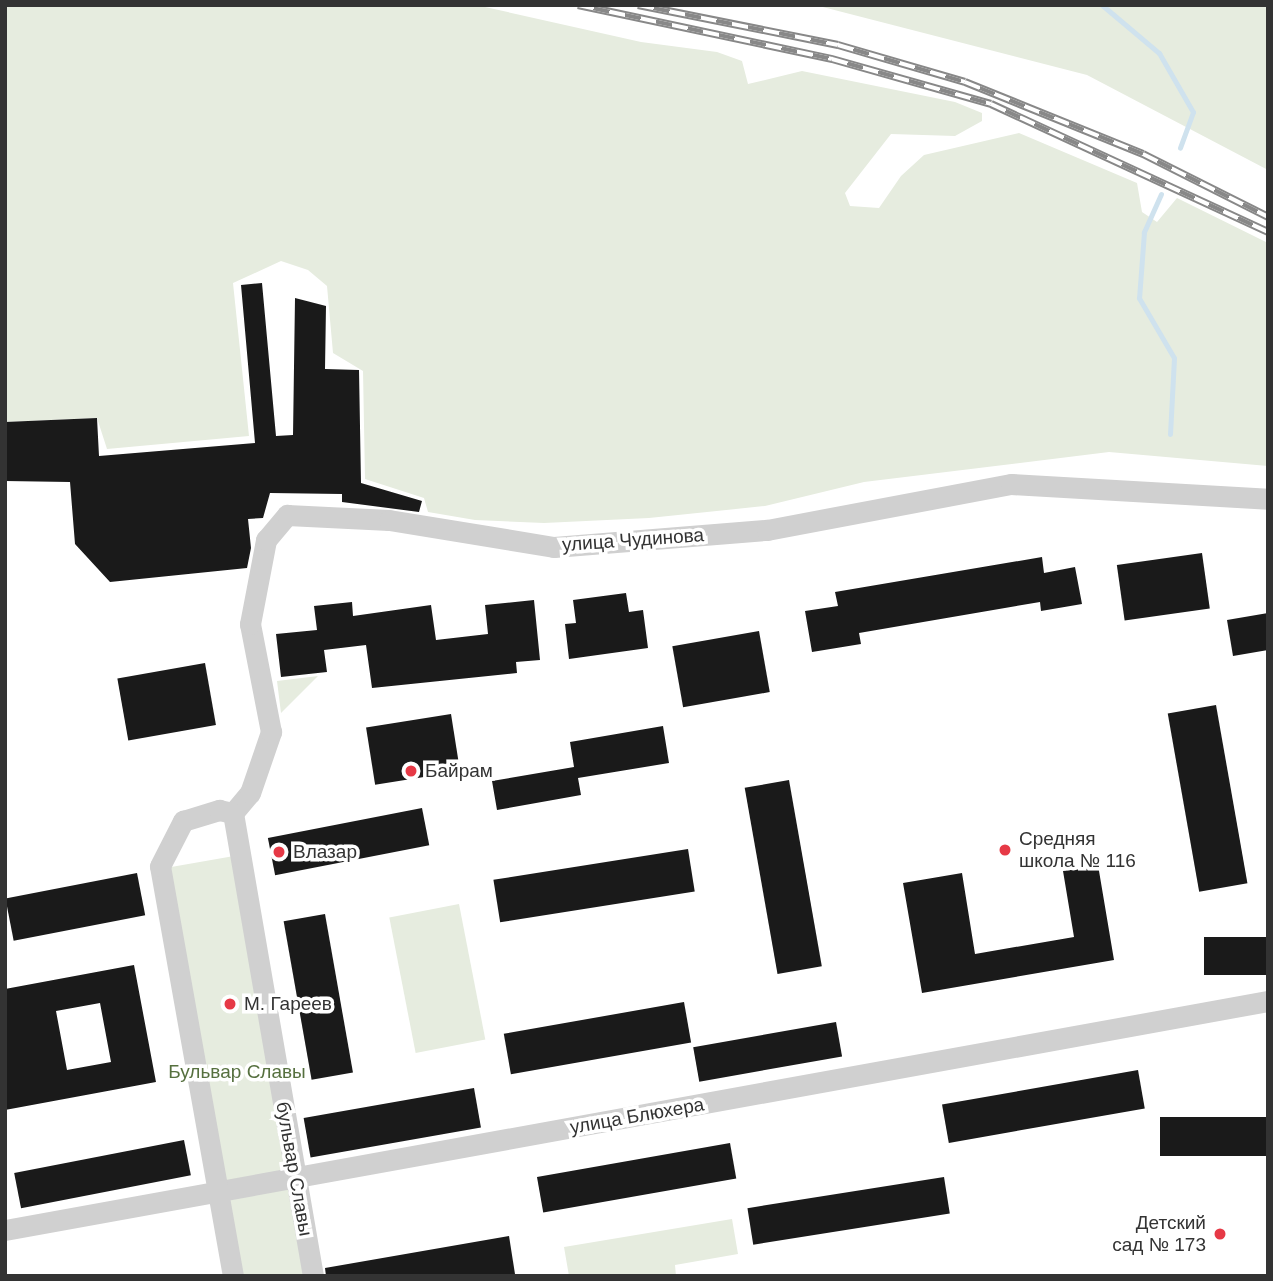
<!DOCTYPE html>
<meta charset="utf-8">
<style>
body{margin:0}
#map{position:relative;width:1273px;height:1281px;overflow:hidden;background:#fff;font-family:Arial,sans-serif}
div>[style]{position:absolute}
.green>*{inset:0;background:#e6ecdf;transform-origin:0 0}
.stream>*{height:5px;margin:-2.5px;padding:0 2.5px;transform-origin:2.5px;border-radius:2.5px;background:#cfe2ee}
.building>*{inset:0;background:#1a1a1a;transform-origin:0 0}
.minor>*{height:21px;margin:-10.5px;padding:0 10.5px;transform-origin:10.5px;border-radius:10.5px;background:#d0d0d0}
.rail>*{height:8px;margin-top:-4px;transform-origin:0;background:repeating-linear-gradient(90deg,#fff 0 16px,#888 0 32px);box-sizing:border-box;border-block:2px solid #888}
.dots>*{width:19px;height:19px;translate:-50% -50%;box-sizing:border-box;border:4px solid #fff;border-radius:50%}
span{translate:-50% -50%;white-space:nowrap;text-align:center;line-height:1.15;-webkit-text-stroke:7px #fff;paint-order:stroke}
.street-label{font-size:19px;color:#333}
.poi-label{font-size:19px;color:#333}
.left{translate:0 -50%;text-align:left}
.right{translate:-100% -50%;text-align:right}
.park-label{font-size:19px;color:#56703f}
.frame{position:absolute;inset:0;border:7px solid #333;pointer-events:none}
</style>
<div id="map">
<div class="green">
<div style="clip-path:polygon(5px 5px,476px 5px,641px 42px,717px 52px,742px 61px,748px 84px,802px 71px,955px 102px,982px 113px,982px 121px,955px 136px,891px 134px,845px 193px,850px 206px,879px 208px,901px 176px,924px 155px,1019px 133px,1137px 183px,1142px 212px,1157px 222px,1177px 198px,1268px 243px,1268px 466px,1109px 452px,864px 482px,765px 506px,649px 518px,544px 523px,475px 520px,428px 512px,424px 498px,365px 479px,363px 371px,333px 353px,327px 286px,308px 270px,281px 261px,233px 283px,249px 436px,107px 449px,97px 418px,5px 422px)"></div>
<div style="clip-path:polygon(815px 5px,1268px 5px,1268px 170px,1087px 75px)"></div>
<div style="clip-path:polygon(318px 676px,281px 713px,277px 681px)"></div>
<div style="left:234px;top:856px;width:427px;height:71px;rotate:80deg"></div>
<div style="left:459px;top:904px;width:138px;height:71px;rotate:79deg"></div>
<div style="clip-path:polygon(732px 1219px,738px 1254px,675px 1265px,676px 1276px,569px 1276px,564px 1247px)"></div>
</div>
<div class="stream">
<div style="left:1102px;top:5px;width:75px;rotate:40.1deg"></div>
<div style="left:1159px;top:53px;width:68px;rotate:60deg"></div>
<div style="left:1193px;top:112px;width:38px;rotate:110deg"></div>
<div style="left:1161px;top:194px;width:42px;rotate:114.1deg"></div>
<div style="left:1144px;top:232px;width:66px;rotate:94.3deg"></div>
<div style="left:1139px;top:298px;width:69px;rotate:59.7deg"></div>
<div style="left:1174px;top:358px;width:76px;rotate:93deg"></div>
</div>
<div class="building">
<div style="clip-path:polygon(262px 283px,276px 436px,293px 435px,295px 298px,326px 306px,325px 369px,359px 370px,361px 483px,422px 501px,419px 512px,342px 502px,342px 494px,270px 493px,263px 518px,248px 519px,251px 548px,247px 568px,110px 582px,75px 544px,70px 482px,5px 481px,5px 422px,97px 418px,99px 456px,255px 443px,241px 285px)"></div>
<div style="left:1202px;top:553px;width:56px;height:86px;rotate:82deg"></div>
<div style="clip-path:polygon(1042px 557px,1044px 573px,1075px 567px,1082px 604px,1041px 611px,1040px 602px,859px 633px,861px 644px,812px 652px,805px 611px,838px 606px,835px 592px)"></div>
<div style="clip-path:polygon(626px 593px,629px 612px,643px 610px,648px 648px,569px 659px,565px 624px,576px 623px,573px 600px)"></div>
<div style="clip-path:polygon(534px 600px,540px 660px,516px 662px,517px 673px,372px 688px,366px 645px,324px 650px,327px 672px,281px 677px,276px 634px,317px 630px,314px 606px,352px 602px,353px 616px,431px 605px,436px 640px,488px 634px,485px 605px)"></div>
<div style="clip-path:polygon(1268px 613px,1268px 650px,1233px 656px,1227px 620px)"></div>
<div style="left:759px;top:631px;width:62px;height:88px;rotate:80deg"></div>
<div style="left:205px;top:663px;width:63px;height:89px;rotate:80deg"></div>
<div style="left:1216px;top:705px;width:181px;height:49px;rotate:80deg"></div>
<div style="left:451px;top:714px;width:58px;height:86px;rotate:81deg"></div>
<div style="clip-path:polygon(663px 726px,669px 763px,578px 778px,581px 795px,497px 810px,492px 781px,574px 767px,570px 742px)"></div>
<div style="left:789px;top:780px;width:189px;height:45px;rotate:80deg"></div>
<div style="left:422px;top:808px;width:38px;height:157px;rotate:79deg"></div>
<div style="left:688px;top:849px;width:43px;height:197px;rotate:81deg"></div>
<div style="clip-path:polygon(1098px 865px,1114px 960px,922px 993px,903px 883px,962px 873px,975px 954px,1074px 937px,1063px 871px)"></div>
<div style="left:137px;top:873px;width:43px;height:134px;rotate:79deg"></div>
<div style="left:325px;top:914px;width:161px;height:42px;rotate:80deg"></div>
<div style="left:1268px;top:937px;width:38px;height:64px;rotate:90deg"></div>
<div style="clip-path:polygon(evenodd,134px 965px,156px 1082px,5px 1110px,5px 989px,134px 965px,100px 1003px,111px 1062px,67px 1070px,56px 1011px,100px 1003px)"></div>
<div style="left:684px;top:1002px;width:41px;height:183px;rotate:80deg"></div>
<div style="left:836px;top:1022px;width:35px;height:145px;rotate:80deg"></div>
<div style="left:1138px;top:1070px;width:39px;height:199px;rotate:80deg"></div>
<div style="left:474px;top:1088px;width:40px;height:173px;rotate:80deg"></div>
<div style="left:1268px;top:1117px;width:39px;height:108px;rotate:90deg"></div>
<div style="left:184px;top:1140px;width:36px;height:173px;rotate:79deg"></div>
<div style="left:730px;top:1143px;width:36px;height:196px;rotate:80deg"></div>
<div style="left:944px;top:1177px;width:37px;height:199px;rotate:81deg"></div>
<div style="clip-path:polygon(509px 1236px,515px 1274px,326px 1276px,325px 1268px)"></div>
</div>
<div class="minor">
<div style="left:233px;top:813px;width:26px;rotate:-50deg"></div>
<div style="left:250px;top:793px;width:65px;rotate:-71deg"></div>
<div style="left:271px;top:732px;width:110px;rotate:-101deg"></div>
<div style="left:250px;top:624px;width:86px;rotate:-79.2deg"></div>
<div style="left:266px;top:540px;width:33px;rotate:-50deg"></div>
<div style="left:287px;top:515px;width:102px;rotate:2.8deg"></div>
<div style="left:389px;top:520px;width:167px;rotate:9.3deg"></div>
<div style="left:554px;top:547px;width:214px;rotate:-4.6deg"></div>
<div style="left:767px;top:530px;width:248px;rotate:-10.7deg"></div>
<div style="left:1011px;top:484px;width:257px;rotate:3.3deg"></div>
<div style="left:233px;top:813px;width:470px;rotate:80.2deg"></div>
<div style="left:5px;top:1230px;width:1284px;rotate:-10.28deg"></div>
<div style="left:233px;top:1276px;width:416px;rotate:-100.1deg"></div>
<div style="left:160px;top:866px;width:51px;rotate:-62.9deg"></div>
<div style="left:183px;top:821px;width:38px;rotate:-17deg"></div>
<div style="left:219px;top:810px;width:14px;rotate:12deg"></div>
</div>
<div class="rail">
<div style="left:578px;top:5px;width:260px;rotate:12deg"></div>
<div style="left:832px;top:59px;width:165px;rotate:15.8deg"></div>
<div style="left:991px;top:104px;width:305px;rotate:24.8deg"></div>
<div style="left:638px;top:5px;width:204px;rotate:11.3deg"></div>
<div style="left:838px;top:45px;width:132px;rotate:16.2deg"></div>
<div style="left:965px;top:82px;width:192px;rotate:22deg"></div>
<div style="left:1143px;top:154px;width:140px;rotate:26.7deg"></div>
</div>
<div class="dots">
<div style="left:411px;top:771px;background:#e63946"></div>
<div style="left:1005px;top:850px;background:#e63946"></div>
<div style="left:279px;top:852px;background:#e63946"></div>
<div style="left:230px;top:1004px;background:#e63946"></div>
<div style="left:1220px;top:1234px;background:#e63946"></div>
</div>
<div class="street-label">
<span style="left:633px;top:540px;rotate:-4deg">улица Чудинова</span>
<span style="left:637px;top:1116px;rotate:-10deg">улица Блюхера</span>
<span style="left:294px;top:1169px;rotate:80deg">бульвар Славы</span>
</div>
<div class="poi-label">
<span class="left" style="left:425px;top:771px">Байрам</span>
<span class="left" style="left:1019px;top:850px">Средняя<br>школа № 116</span>
<span class="left" style="left:293px;top:852px">Влазар</span>
<span class="left" style="left:244px;top:1004px">М. Гареев</span>
<span class="right" style="left:1206px;top:1234px">Детский<br>сад № 173</span>
</div>
<div class="park-label">
<span style="left:237px;top:1072px">Бульвар Славы</span>
</div>
<div class="frame"></div>
</div>
